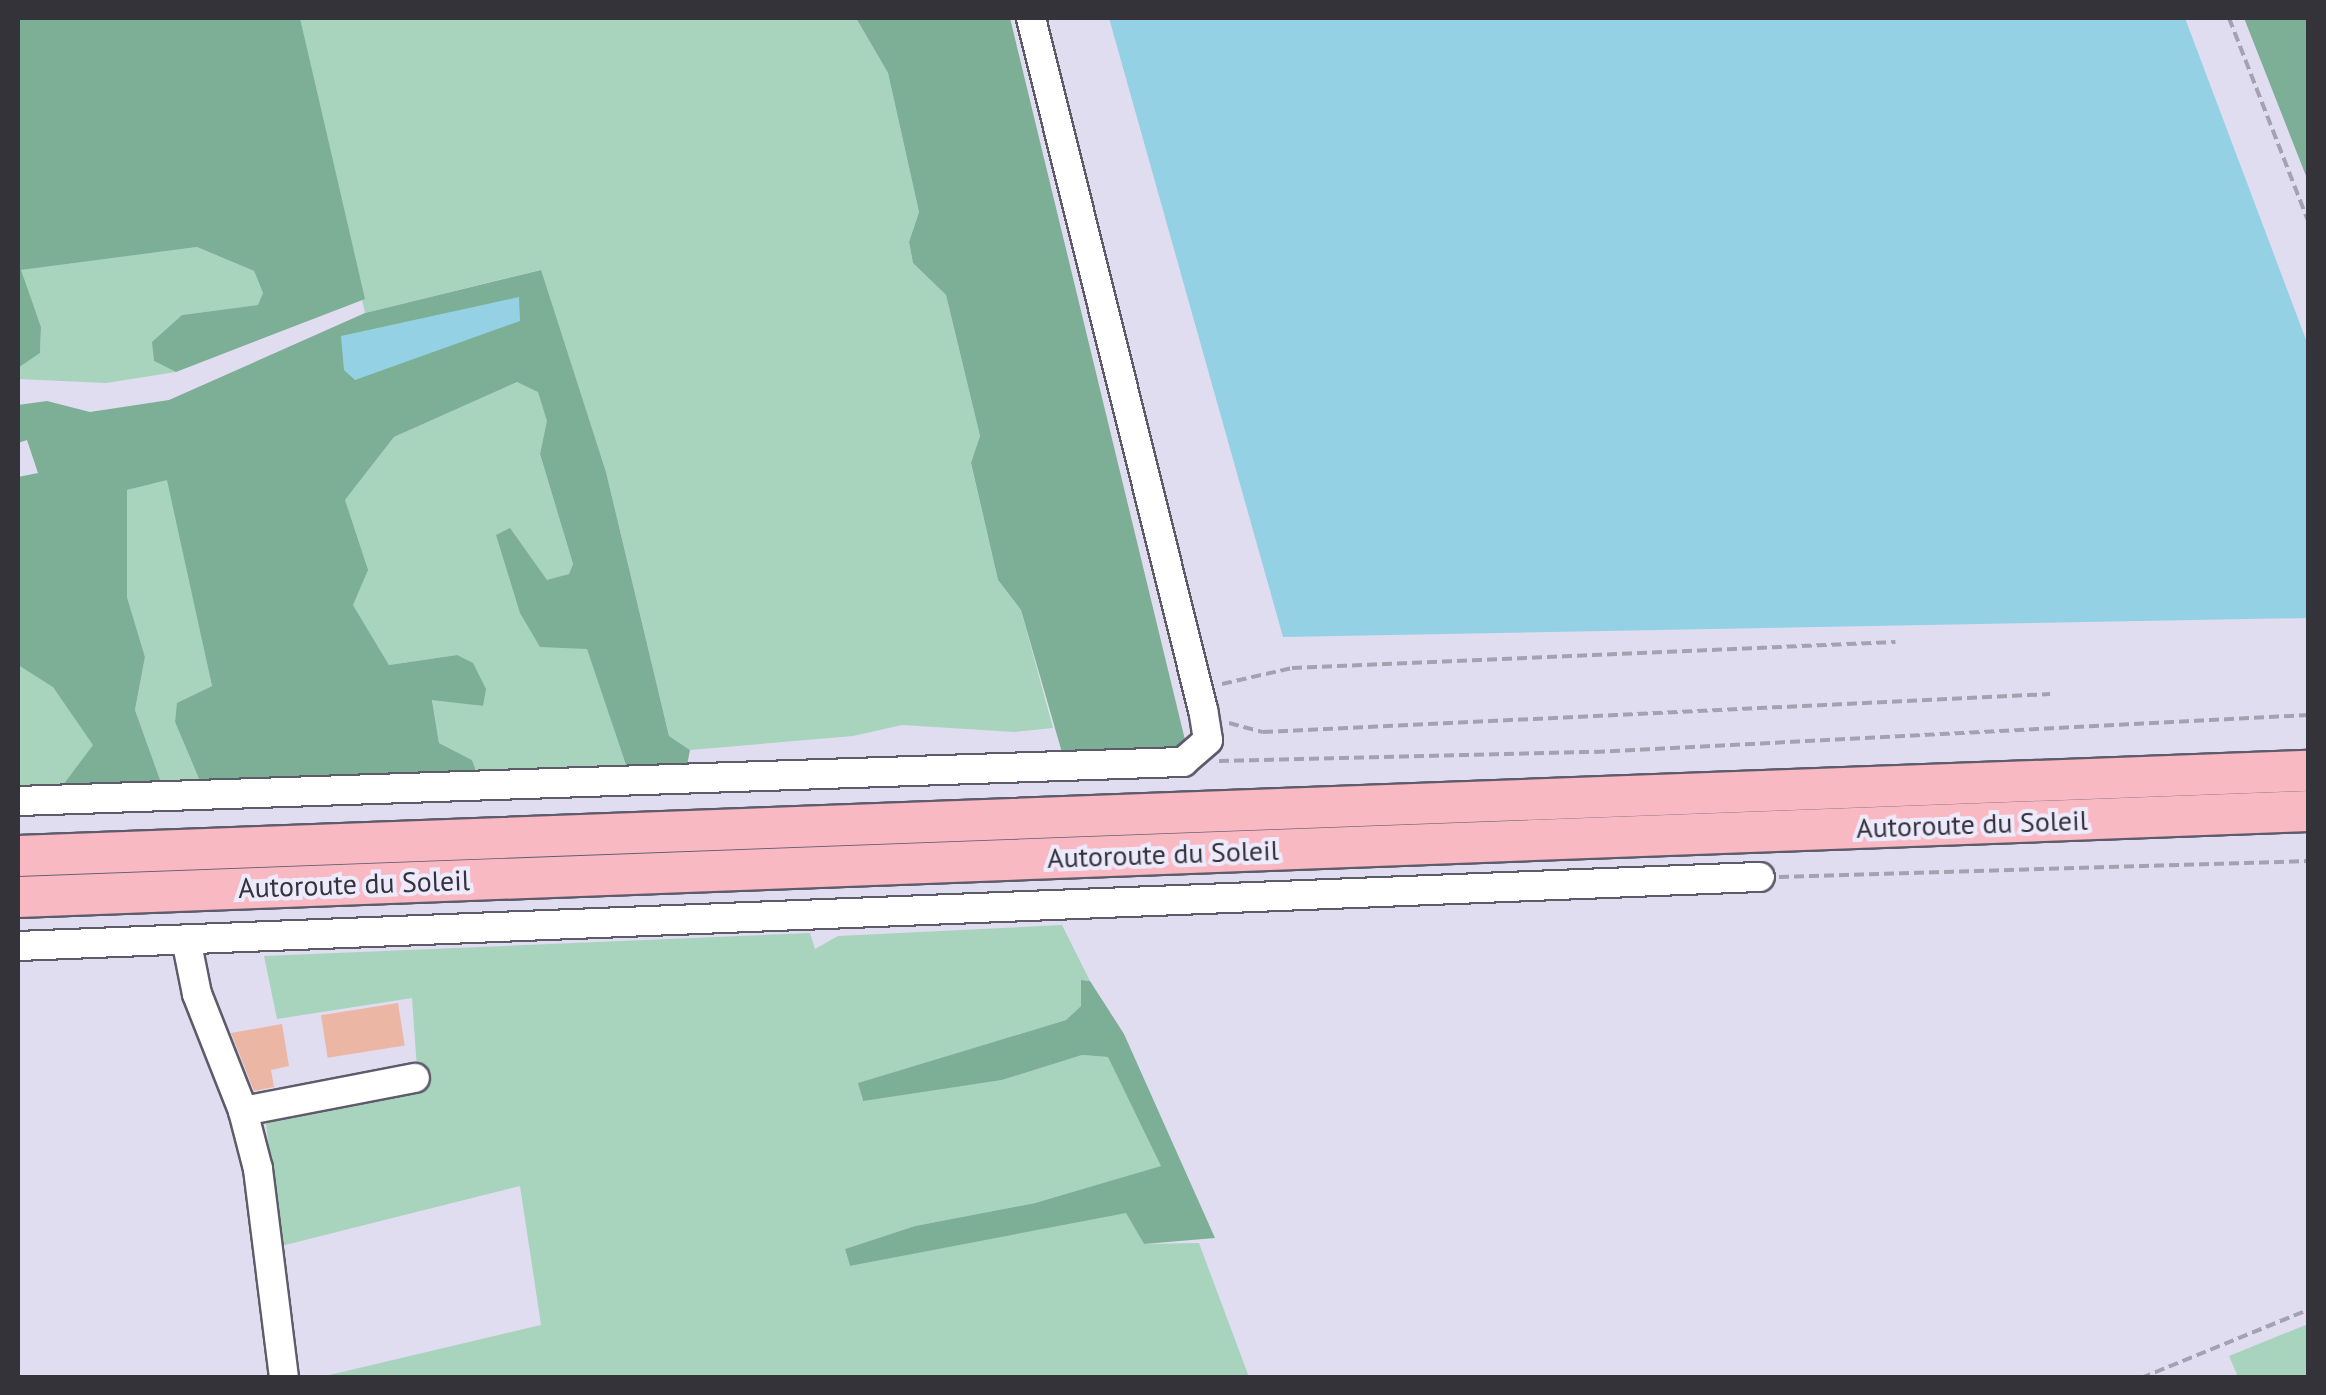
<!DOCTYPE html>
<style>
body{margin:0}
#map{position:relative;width:2326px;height:1395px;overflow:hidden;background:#e0ddf0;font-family:"PT Sans",sans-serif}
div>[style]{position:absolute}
.green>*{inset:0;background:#a8d4bd}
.forest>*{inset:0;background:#7caf95}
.water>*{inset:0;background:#95d1e5}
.building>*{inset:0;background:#ecb6a5;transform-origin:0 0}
.path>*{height:4px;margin-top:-2px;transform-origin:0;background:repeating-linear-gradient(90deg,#a4a2b1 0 10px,transparent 0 15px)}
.roads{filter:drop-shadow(2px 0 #5e5b6b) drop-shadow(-2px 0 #5e5b6b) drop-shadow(0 2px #5e5b6b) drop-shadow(0 -2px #5e5b6b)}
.minor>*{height:28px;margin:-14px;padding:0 14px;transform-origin:14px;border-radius:14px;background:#fff}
.highway>*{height:40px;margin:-20px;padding:0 20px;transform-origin:20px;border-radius:20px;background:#f9b9c2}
span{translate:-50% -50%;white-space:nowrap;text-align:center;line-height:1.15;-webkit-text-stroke:8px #edeafd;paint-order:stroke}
.street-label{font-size:28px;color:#34333a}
.frame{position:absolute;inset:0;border:20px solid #34333a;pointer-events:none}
</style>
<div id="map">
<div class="green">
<div style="clip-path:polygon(300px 18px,856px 18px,888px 73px,919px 212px,909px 242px,913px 263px,946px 295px,980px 436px,971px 464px,998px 580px,1021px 610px,1053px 728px,1014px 732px,902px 725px,853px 736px,690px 750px,669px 736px,606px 472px,540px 270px,365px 313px)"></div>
<div style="clip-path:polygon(197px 247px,254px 271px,263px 293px,259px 305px,182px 315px,153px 342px,154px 361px,176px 372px,106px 383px,18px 379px,18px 368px,40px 353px,41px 327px,20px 270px)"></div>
<div style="clip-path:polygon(517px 382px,538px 391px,548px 421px,540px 454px,573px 564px,569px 574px,547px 581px,510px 529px,587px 648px,627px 768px,478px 776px,472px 760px,439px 743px,432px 699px,482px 706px,457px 655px,389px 665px,353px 605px,345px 500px,394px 437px)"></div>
<div style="clip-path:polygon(168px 479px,212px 686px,178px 703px,175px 722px,202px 786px,163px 788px,135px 710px,145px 657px,127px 597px,127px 490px)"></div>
<div style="clip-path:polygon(18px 665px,53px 686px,94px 745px,60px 789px,18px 790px)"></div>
<div style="clip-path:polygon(1062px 925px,1090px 981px,1081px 980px,1081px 1006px,1066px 1020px,859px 1083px,862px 1100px,1002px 1080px,1082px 1055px,1109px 1057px,1162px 1166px,1035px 1203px,915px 1226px,845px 1249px,850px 1266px,1126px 1212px,1144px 1244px,1199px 1243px,1249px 1377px,321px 1377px,541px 1325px,520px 1186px,281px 1246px,265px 1116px,418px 1082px,412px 998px,277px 1019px,264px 956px,810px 933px,815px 949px,838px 936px)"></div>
<div style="clip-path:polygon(2308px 1324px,2308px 1377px,2238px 1377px,2229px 1356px)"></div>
</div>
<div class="forest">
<div style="clip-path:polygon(18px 18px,300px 18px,365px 299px,176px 372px,154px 361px,152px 342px,182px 315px,258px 305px,263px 293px,254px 271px,197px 247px,21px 270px,41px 327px,40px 353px,18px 368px)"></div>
<div style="clip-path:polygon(856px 18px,1010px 18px,1186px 744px,1144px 755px,1063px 756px,1021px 610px,998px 580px,971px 463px,980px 436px,946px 295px,913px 263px,909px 242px,919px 212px,888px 73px)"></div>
<div style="clip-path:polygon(2244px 18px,2308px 18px,2308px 181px)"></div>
<div style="clip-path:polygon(541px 270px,606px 472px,669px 736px,690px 750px,687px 765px,627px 768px,587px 649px,540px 647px,520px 613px,496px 535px,510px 528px,547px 580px,569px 574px,573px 564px,540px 454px,547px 421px,538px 392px,517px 382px,394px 437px,345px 500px,368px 570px,353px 605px,389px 665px,457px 655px,473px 663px,486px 689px,483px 706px,432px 700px,439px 743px,472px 760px,478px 776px,202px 786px,175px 722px,177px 703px,212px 686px,167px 480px,127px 490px,127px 597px,145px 657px,135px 710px,163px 788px,60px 789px,93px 745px,53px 687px,18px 665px,18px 477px,38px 473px,27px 440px,18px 443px,18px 405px,47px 401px,90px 412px,169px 400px,365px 313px)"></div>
<div style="clip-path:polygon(1081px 980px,1090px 981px,1124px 1034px,1215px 1238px,1144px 1244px,1126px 1213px,850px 1266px,845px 1249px,915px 1226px,1035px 1203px,1161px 1166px,1108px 1057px,1082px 1055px,1002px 1080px,863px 1101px,858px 1083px,1066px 1020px,1081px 1006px)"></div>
</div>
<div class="water">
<div style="clip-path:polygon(1109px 18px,2185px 18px,2308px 345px,2308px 618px,1283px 637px)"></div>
<div style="clip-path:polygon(519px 297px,520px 321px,355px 380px,344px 370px,341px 336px)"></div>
</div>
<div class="building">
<div style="left:398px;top:1003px;width:43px;height:78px;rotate:81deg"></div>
<div style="clip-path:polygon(282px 1024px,289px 1066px,271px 1070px,274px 1087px,254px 1091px,231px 1033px)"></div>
</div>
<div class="path">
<div style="left:2229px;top:18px;width:218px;rotate:68.7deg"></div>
<div style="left:1222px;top:684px;width:72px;rotate:-12.9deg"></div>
<div style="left:1292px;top:668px;width:604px;rotate:-2.47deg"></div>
<div style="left:1229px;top:723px;width:35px;rotate:15deg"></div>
<div style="left:1263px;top:732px;width:788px;rotate:-2.76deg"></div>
<div style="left:1219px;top:761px;width:376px;rotate:-1.4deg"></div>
<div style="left:1595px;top:752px;width:714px;rotate:-2.97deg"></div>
<div style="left:1779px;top:877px;width:529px;rotate:-1.73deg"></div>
<div style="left:2141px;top:1378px;width:180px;rotate:-22.2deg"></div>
</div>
<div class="roads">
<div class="minor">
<div style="left:18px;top:801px;width:1166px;rotate:-1.92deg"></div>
<div style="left:1183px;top:762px;width:33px;rotate:-41deg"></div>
<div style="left:1208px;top:740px;width:30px;rotate:-99deg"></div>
<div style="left:1203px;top:710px;width:713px;rotate:-103.96deg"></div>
<div style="left:186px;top:939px;width:56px;rotate:78.7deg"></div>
<div style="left:197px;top:994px;width:126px;rotate:68.5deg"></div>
<div style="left:243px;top:1111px;width:60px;rotate:75.5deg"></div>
<div style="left:258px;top:1169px;width:211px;rotate:82.9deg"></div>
<div style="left:18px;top:946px;width:1743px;rotate:-2.27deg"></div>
<div style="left:243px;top:1111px;width:175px;rotate:-10.9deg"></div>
</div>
<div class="highway">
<div style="left:18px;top:856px;width:2292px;rotate:-2.13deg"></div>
<div style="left:18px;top:897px;width:2292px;rotate:-2.15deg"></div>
</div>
</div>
<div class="street-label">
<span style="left:1972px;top:824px;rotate:-2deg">Autoroute du Soleil</span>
<span style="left:1163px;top:854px;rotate:-2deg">Autoroute du Soleil</span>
<span style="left:354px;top:884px;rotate:-2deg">Autoroute du Soleil</span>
</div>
<div class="frame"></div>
</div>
